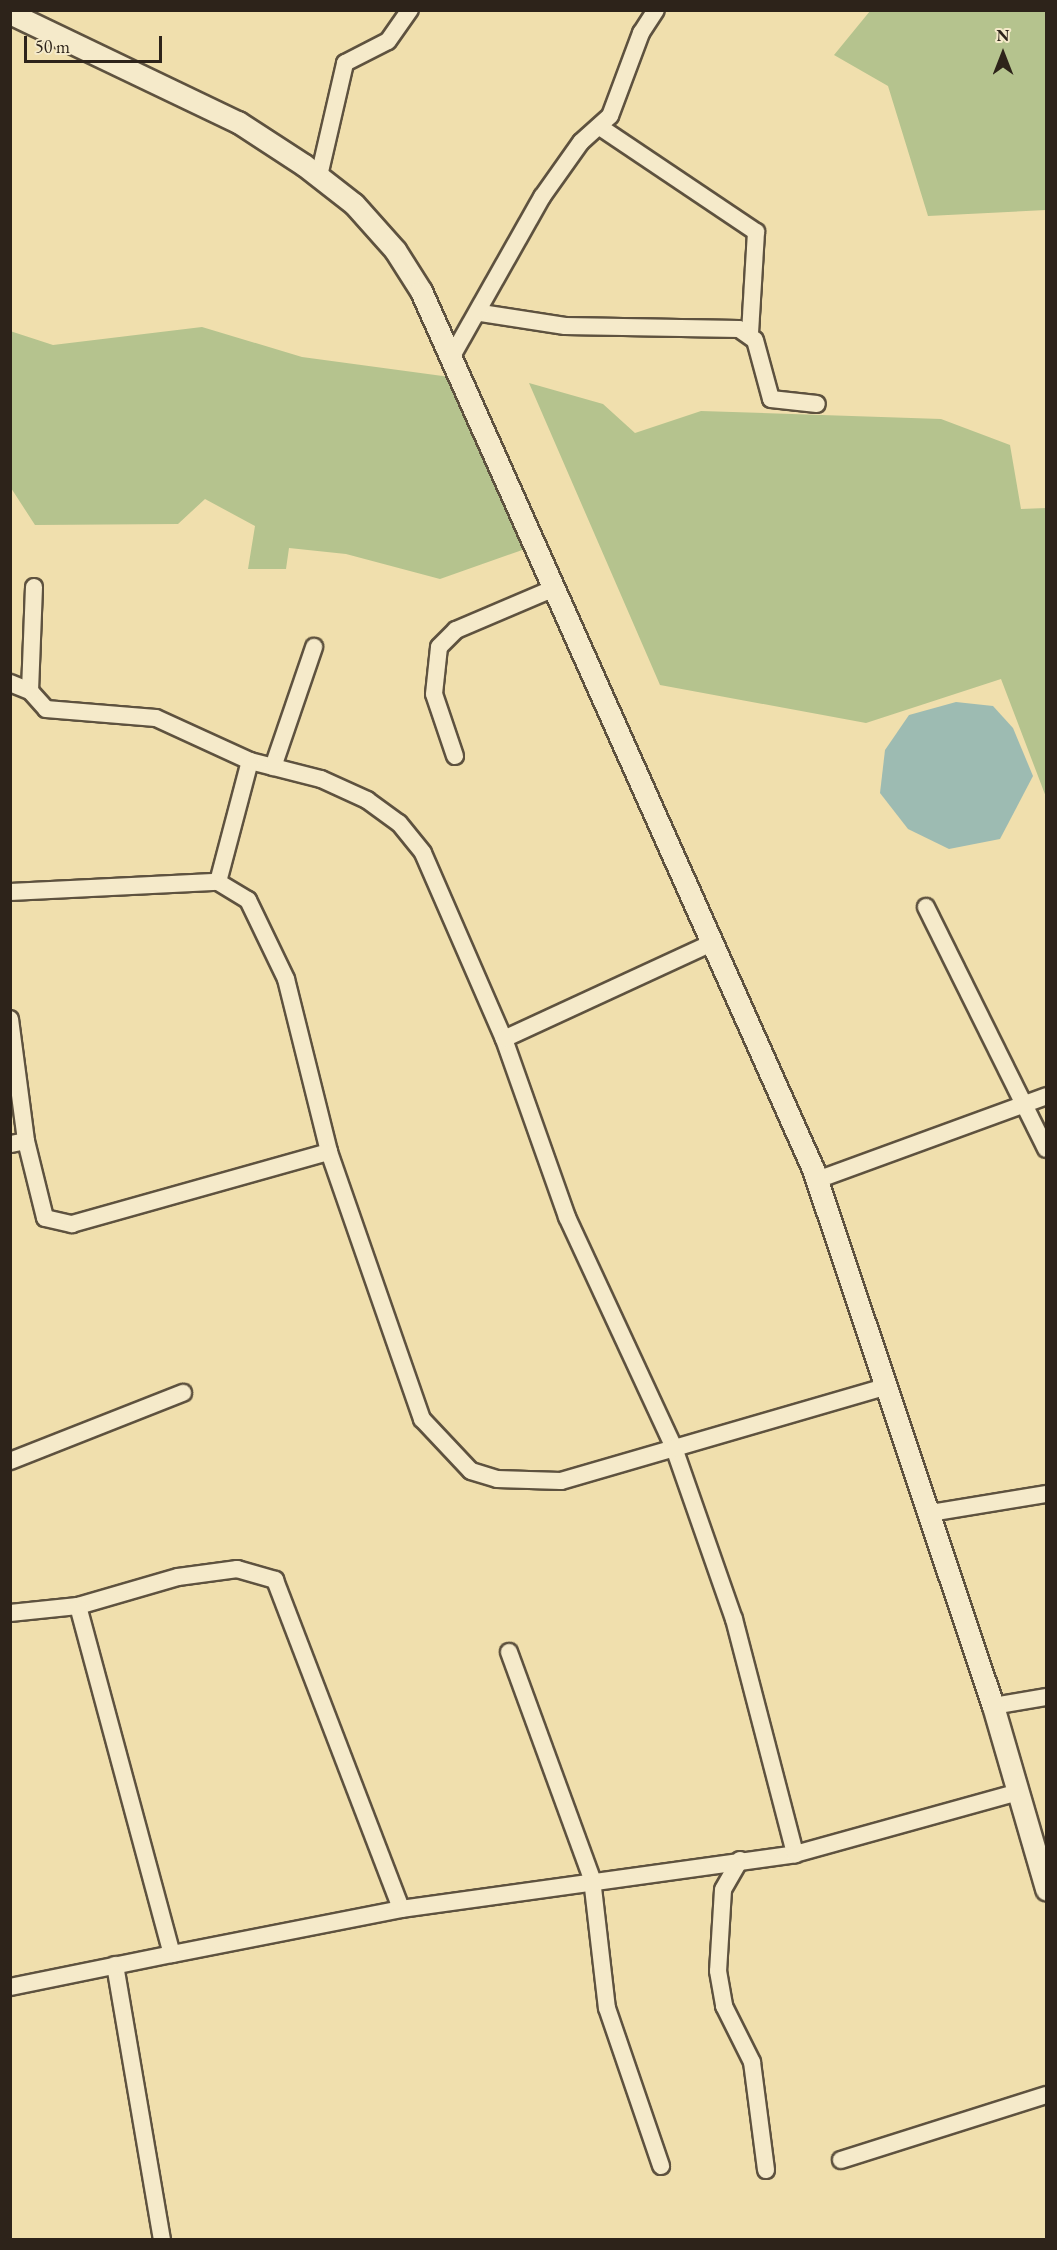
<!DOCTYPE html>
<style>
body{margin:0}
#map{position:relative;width:1057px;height:2250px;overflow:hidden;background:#f0dfad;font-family:"EB Garamond",serif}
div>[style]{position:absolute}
.green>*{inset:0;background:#b5c38e}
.water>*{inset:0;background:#9dbbb2}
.roads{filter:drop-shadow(2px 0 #5e523f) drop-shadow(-2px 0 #5e523f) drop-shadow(0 2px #5e523f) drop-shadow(0 -2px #5e523f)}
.minor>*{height:16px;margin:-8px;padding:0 8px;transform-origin:8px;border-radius:8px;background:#f5eaca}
.tertiary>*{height:21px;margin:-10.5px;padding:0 10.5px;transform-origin:10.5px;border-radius:10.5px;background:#f5eaca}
span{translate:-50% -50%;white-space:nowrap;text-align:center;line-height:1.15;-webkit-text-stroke:6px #f5eaca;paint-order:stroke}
.frame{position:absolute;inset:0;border:12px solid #2d231a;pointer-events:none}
.north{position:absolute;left:973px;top:24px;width:60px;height:60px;-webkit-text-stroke:4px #f5eaca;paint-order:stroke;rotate:0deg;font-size:16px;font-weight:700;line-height:24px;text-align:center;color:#2d231a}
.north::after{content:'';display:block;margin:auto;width:21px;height:27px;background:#2d231a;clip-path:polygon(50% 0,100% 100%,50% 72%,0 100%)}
.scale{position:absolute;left:24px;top:36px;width:138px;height:27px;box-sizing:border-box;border:3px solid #2d231a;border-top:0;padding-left:8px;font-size:18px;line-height:21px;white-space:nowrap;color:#2d231a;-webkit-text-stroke:4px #f5eaca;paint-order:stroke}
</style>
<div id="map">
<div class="green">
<div style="clip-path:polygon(870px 11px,1046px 11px,1046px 210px,928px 216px,888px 86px,834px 55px)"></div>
<div style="clip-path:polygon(202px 327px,302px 357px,450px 377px,528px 548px,440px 579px,346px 554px,289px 548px,286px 569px,248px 569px,255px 526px,205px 499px,178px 524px,35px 525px,11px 488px,10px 331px,53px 345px)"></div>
<div style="clip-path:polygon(529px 383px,603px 404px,635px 433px,701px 411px,941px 419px,1010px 445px,1021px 509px,1046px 508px,1046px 797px,1001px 679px,866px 723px,660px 685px)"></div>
</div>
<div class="water">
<div style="clip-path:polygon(956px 702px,993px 706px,1013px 728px,1033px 776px,1000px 839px,949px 849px,908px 829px,880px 793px,885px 750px,909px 715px)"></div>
</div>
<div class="roads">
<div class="minor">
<div style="left:600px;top:127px;width:188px;rotate:33.9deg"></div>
<div style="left:756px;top:232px;width:101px;rotate:93.4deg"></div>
<div style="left:319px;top:176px;width:116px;rotate:-77deg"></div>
<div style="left:345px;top:63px;width:48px;rotate:-27.1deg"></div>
<div style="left:388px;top:41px;width:38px;rotate:-55deg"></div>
<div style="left:481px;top:313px;width:85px;rotate:8.8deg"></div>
<div style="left:565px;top:326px;width:174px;rotate:1deg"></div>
<div style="left:739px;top:329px;width:19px;rotate:35deg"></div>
<div style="left:755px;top:340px;width:61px;rotate:74.8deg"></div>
<div style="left:771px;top:399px;width:46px;rotate:6.2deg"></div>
<div style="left:452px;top:356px;width:183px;rotate:-60.5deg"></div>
<div style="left:542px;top:197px;width:67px;rotate:-54.7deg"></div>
<div style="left:581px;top:142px;width:39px;rotate:-42deg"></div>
<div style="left:610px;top:116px;width:89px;rotate:-69.5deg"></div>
<div style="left:641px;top:33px;width:27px;rotate:-57deg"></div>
<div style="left:34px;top:587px;width:104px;rotate:92.2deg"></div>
<div style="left:30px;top:691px;width:24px;rotate:48deg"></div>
<div style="left:46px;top:709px;width:110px;rotate:4.7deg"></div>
<div style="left:156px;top:718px;width:103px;rotate:24.6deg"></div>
<div style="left:250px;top:761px;width:73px;rotate:14.2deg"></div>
<div style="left:321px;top:779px;width:51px;rotate:24.5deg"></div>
<div style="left:367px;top:800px;width:39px;rotate:36deg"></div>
<div style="left:399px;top:823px;width:38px;rotate:51deg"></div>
<div style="left:423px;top:853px;width:203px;rotate:66.5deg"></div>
<div style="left:504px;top:1039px;width:189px;rotate:70.5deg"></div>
<div style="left:567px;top:1217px;width:255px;rotate:65.1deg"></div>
<div style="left:674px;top:1448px;width:181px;rotate:70.7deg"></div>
<div style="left:734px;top:1619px;width:243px;rotate:75.4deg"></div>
<div style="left:10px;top:683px;width:22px;rotate:22deg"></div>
<div style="left:455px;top:756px;width:65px;rotate:-108.7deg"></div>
<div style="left:434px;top:694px;width:47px;rotate:-83.9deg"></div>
<div style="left:439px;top:647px;width:24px;rotate:-45deg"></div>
<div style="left:456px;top:630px;width:104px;rotate:-23.1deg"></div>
<div style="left:273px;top:767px;width:127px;rotate:-71.1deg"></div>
<div style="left:218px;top:882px;width:125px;rotate:-75.2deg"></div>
<div style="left:10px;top:892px;width:208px;rotate:-2.8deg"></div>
<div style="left:218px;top:882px;width:35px;rotate:31deg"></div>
<div style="left:248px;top:900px;width:88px;rotate:64.3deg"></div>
<div style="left:286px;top:979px;width:178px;rotate:76deg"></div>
<div style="left:329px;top:1152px;width:283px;rotate:70.8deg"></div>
<div style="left:422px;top:1419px;width:71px;rotate:46.7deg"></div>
<div style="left:471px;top:1471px;width:27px;rotate:17deg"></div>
<div style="left:497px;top:1479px;width:64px;rotate:1.8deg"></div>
<div style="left:561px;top:1481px;width:341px;rotate:-16.2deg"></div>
<div style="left:926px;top:907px;width:270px;rotate:63.6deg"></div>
<div style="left:10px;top:1019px;width:123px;rotate:82.5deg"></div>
<div style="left:26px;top:1141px;width:16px;rotate:169deg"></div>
<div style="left:504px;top:1039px;width:231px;rotate:-24.8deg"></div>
<div style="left:26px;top:1141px;width:79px;rotate:76.1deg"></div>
<div style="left:45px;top:1218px;width:28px;rotate:13deg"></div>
<div style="left:72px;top:1224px;width:267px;rotate:-15.7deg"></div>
<div style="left:817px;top:1180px;width:244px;rotate:-20.1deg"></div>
<div style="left:10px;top:1461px;width:186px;rotate:-21.5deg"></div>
<div style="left:930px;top:1513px;width:118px;rotate:-9.3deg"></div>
<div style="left:78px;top:1606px;width:104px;rotate:-16.2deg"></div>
<div style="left:178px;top:1577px;width:60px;rotate:-7.7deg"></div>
<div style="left:237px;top:1569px;width:40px;rotate:16deg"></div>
<div style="left:275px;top:1580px;width:352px;rotate:69deg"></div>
<div style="left:10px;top:1613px;width:68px;rotate:-5.9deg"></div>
<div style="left:78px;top:1606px;width:360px;rotate:74.9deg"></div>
<div style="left:172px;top:1954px;width:233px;rotate:-11.1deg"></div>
<div style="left:401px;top:1909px;width:398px;rotate:-7.9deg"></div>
<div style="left:795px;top:1854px;width:232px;rotate:-15.5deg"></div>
<div style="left:509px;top:1652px;width:242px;rotate:69.9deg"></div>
<div style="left:592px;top:1879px;width:130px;rotate:83.4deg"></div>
<div style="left:607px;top:2008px;width:167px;rotate:71.1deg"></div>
<div style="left:993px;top:1706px;width:54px;rotate:-9.6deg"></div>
<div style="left:740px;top:1860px;width:34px;rotate:120deg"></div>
<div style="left:723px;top:1890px;width:81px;rotate:93.5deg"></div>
<div style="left:718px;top:1971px;width:36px;rotate:80deg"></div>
<div style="left:724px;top:2006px;width:63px;rotate:63.4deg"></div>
<div style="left:752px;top:2062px;width:109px;rotate:82.6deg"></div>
<div style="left:115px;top:1965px;width:279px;rotate:80.3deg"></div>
<div style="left:10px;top:1987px;width:165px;rotate:-11.5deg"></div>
<div style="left:841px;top:2160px;width:215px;rotate:-17.6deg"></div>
</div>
<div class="tertiary">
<div style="left:10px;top:13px;width:253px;rotate:25.6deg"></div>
<div style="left:238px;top:122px;width:79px;rotate:33.1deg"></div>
<div style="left:304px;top:165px;width:63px;rotate:38deg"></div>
<div style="left:354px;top:204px;width:62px;rotate:48.3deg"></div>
<div style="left:395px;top:250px;width:49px;rotate:57.6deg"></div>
<div style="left:421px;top:291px;width:962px;rotate:65.94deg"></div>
<div style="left:813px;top:1169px;width:566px;rotate:71.47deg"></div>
<div style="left:993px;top:1706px;width:191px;rotate:73.8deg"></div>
</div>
</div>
<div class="frame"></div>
<div class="north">N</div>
<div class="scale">50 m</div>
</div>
